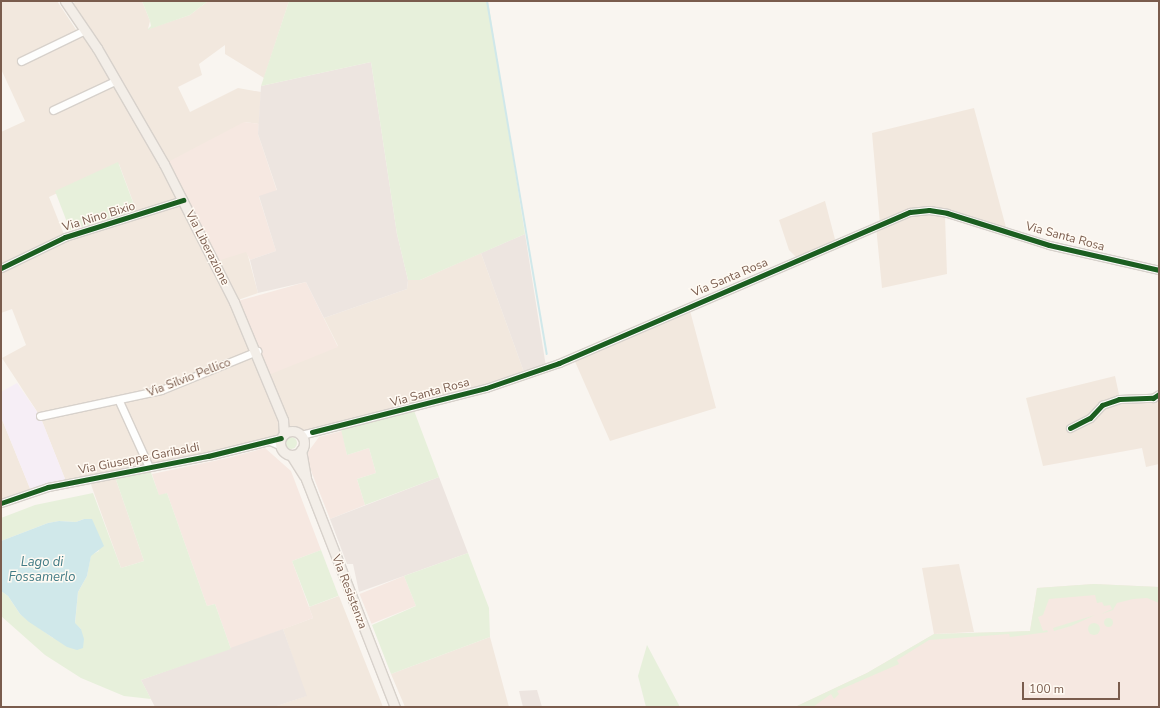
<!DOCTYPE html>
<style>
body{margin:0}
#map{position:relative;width:1160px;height:708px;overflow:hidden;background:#f9f5f0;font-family:"Nunito Sans",sans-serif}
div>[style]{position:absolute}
.residential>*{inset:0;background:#f2e8de}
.commercial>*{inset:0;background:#f6e8e1;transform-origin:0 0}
.industrial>*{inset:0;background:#ede5e0}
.education>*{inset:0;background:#f6eef6}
.green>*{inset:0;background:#e7f0db;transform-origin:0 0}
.round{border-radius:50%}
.water>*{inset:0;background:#d0e8ea}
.stream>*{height:2px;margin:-1px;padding:0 1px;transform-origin:1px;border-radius:1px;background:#d0e8ea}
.roads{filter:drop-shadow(1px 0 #d7d1cb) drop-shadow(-1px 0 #d7d1cb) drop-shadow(0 1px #d7d1cb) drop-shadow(0 -1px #d7d1cb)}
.minor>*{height:7px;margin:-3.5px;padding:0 3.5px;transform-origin:3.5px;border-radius:3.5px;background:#fefefd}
.major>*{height:9px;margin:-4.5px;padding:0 4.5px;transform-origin:4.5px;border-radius:4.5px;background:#f3eee8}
.major>.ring{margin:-4.5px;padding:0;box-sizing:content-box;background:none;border:9px solid #f3eee8;border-radius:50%}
.cycleway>*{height:5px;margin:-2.5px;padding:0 2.5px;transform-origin:2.5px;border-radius:2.5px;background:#1b5e20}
span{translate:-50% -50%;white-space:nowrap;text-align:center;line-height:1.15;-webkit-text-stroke:3px #fffaf3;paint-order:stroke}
.street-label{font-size:12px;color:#7a5c4d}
.water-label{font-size:13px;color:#437c86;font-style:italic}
.frame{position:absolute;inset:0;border:2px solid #7a5c4d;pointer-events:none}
.scale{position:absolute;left:1022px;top:682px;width:98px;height:18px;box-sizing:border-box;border:2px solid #7a5c4d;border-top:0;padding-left:5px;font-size:12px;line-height:14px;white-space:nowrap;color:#7a5c4d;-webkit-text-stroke:3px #fffaf3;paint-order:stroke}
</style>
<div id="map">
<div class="residential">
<div style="clip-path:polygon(evenodd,1px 1px,57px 1px,79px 34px,84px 30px,69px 7px,76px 1px,142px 1px,150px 21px,148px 29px,190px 15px,208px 1px,289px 1px,264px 78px,225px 54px,225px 45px,199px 64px,202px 75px,178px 87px,190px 112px,238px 88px,261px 92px,259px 124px,244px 122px,247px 252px,258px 293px,235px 301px,338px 346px,324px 318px,407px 289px,408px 280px,420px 280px,481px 253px,525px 375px,301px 435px,291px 431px,288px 426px,282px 436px,114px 474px,144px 561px,121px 568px,89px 479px,67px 484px,40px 416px,2px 358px,26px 345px,12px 309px,1px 313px,1px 132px,25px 121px,1px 69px,1px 1px,119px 164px,138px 215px,65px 237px,49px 197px,119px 164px)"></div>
<div style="clip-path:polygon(974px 108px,1007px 231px,945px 216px,947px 274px,882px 288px,876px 226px,880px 224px,872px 133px)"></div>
<div style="clip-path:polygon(825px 201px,836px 243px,798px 259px,789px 250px,779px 220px)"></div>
<div style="clip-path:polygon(689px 307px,716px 408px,610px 441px,573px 357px)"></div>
<div style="clip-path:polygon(1115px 376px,1120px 399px,1159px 394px,1159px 464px,1146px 467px,1142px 448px,1043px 466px,1026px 398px)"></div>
<div style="clip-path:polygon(1px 417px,31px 491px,1px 503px)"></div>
<div style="clip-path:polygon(959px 564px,974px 632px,934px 634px,922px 568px)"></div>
<div style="clip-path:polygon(339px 596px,383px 707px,274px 707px,306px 696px,283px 629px,313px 618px,309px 607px)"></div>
<div style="clip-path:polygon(490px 637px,509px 707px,405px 707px,391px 674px)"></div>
</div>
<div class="commercial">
<div style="clip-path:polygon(244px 122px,259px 124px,258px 134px,277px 191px,259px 197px,276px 251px,250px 260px,246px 252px,214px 262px,164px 164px)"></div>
<div style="clip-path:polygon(306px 282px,338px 347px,266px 376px,234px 302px)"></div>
<div style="clip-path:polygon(342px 431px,347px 455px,369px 448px,376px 473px,357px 479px,365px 505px,330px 519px,308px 463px,308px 452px,319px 437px)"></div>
<div style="clip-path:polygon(265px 448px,291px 471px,321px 550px,292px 561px,313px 618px,231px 649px,215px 604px,207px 606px,167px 493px,159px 496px,152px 474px,228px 458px)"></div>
<div style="left:404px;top:576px;width:32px;height:48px;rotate:68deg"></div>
<div style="clip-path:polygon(1094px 584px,1159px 587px,1159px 707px,795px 707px,867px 673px,934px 634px,1030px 631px,1037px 588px)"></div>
</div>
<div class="industrial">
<div style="clip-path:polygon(371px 62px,397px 234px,408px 280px,407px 289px,324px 318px,306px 282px,258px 293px,250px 260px,276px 251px,259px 196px,277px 190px,258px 134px,261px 86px)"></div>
<div style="clip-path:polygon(525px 234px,546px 367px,525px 375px,481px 253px)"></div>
<div style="clip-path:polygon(439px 477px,468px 553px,359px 592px,353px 564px,347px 564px,330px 519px)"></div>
<div style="clip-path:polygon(283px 629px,307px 696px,274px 707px,155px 707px,141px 680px)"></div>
<div style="clip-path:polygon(537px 690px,542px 707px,523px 707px,519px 691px)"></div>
</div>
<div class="education">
<div style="clip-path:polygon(17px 383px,40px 416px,67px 484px,31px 491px,1px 417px,1px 392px)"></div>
</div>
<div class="green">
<div style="clip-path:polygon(142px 1px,208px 1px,190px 15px,147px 30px,151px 26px,150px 21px)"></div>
<div style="clip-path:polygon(289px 1px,488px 1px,525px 234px,420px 280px,408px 280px,397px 234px,371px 62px,261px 86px)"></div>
<div style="clip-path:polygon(118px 162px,137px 213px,70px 230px,55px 191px)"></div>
<div style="clip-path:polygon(413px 408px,439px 477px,365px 505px,357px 479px,376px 473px,369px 448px,347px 455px,340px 425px)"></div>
<div class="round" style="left:285px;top:437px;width:12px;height:12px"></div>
<div style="clip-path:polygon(149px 467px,159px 495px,167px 493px,207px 606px,215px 604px,231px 649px,141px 680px,151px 699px,124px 696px,81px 678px,45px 655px,1px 616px,1px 591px,8px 596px,20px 614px,53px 638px,81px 629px,75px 624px,78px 592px,87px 576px,91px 555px,99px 551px,84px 519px,76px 522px,59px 521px,48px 523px,1px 541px,1px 518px,35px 505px,93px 493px,121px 568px,144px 561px,114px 474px)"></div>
<div style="left:321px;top:550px;width:49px;height:31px;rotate:69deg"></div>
<div style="clip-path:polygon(468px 553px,489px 608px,490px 637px,391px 674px,372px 625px,416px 606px,404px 576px)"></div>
<div style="clip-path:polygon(1094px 584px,1159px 587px,1159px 603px,1147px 598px,1133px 599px,1117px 603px,1113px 610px,1101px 614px,1112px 609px,1110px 605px,1104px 606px,1102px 602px,1097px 603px,1095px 595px,1049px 599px,1043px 615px,1038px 617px,1043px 631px,1047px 630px,1048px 632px,1010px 637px,1009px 634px,929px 640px,897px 660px,899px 664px,837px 691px,839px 694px,834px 699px,831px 694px,813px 707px,795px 707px,867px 673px,934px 634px,1030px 631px,1037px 588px)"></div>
<div style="clip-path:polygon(1095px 615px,1071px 626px,1054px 631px,1053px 628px)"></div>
<div class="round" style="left:1103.5px;top:617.5px;width:9px;height:9px"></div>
<div class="round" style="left:1088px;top:623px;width:12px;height:12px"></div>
<div style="clip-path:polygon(647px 645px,680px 707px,646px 707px,638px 676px)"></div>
</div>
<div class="water">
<div style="clip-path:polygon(84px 519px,92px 519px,104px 546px,91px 556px,87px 576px,78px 592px,75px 623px,81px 629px,84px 639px,83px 648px,77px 650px,67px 647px,29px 622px,20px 614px,8px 596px,1px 591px,1px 541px,48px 523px,59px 521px,76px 522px)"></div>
</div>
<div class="stream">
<div style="left:487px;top:1px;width:358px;rotate:80.4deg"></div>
</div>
<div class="roads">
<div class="minor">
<div style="left:21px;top:61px;width:71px;rotate:-25.8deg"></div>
<div style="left:53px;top:110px;width:68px;rotate:-25.1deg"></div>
<div style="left:1px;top:268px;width:71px;rotate:-25.8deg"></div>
<div style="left:65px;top:237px;width:124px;rotate:-17.4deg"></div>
<div style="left:119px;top:401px;width:72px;rotate:65.6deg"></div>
<div style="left:40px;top:416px;width:124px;rotate:-12.1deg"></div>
<div style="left:161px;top:390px;width:104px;rotate:-22.1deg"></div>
<div style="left:1070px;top:428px;width:22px;rotate:-27deg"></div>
<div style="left:1090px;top:418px;width:18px;rotate:-47deg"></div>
<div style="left:1102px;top:405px;width:18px;rotate:-19deg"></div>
<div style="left:1119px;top:399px;width:34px;rotate:-2deg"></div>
<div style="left:1153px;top:398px;width:7px;rotate:-34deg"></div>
<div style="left:301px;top:435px;width:191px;rotate:-14.3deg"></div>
<div style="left:486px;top:388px;width:77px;rotate:-18.9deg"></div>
<div style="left:559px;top:363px;width:382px;rotate:-23.3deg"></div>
<div style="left:910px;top:212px;width:19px;rotate:-6deg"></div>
<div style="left:929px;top:210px;width:18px;rotate:9deg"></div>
<div style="left:947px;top:213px;width:107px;rotate:17.4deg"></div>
<div style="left:1049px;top:245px;width:113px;rotate:12.8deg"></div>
<div style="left:270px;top:441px;width:12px;rotate:24deg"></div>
<div style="left:1px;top:503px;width:50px;rotate:-18.8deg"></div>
<div style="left:48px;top:487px;width:163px;rotate:-11deg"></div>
<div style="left:208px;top:456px;width:75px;rotate:-13.9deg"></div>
</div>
<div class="major">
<div style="left:65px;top:1px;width:57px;rotate:55.8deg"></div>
<div style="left:97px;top:48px;width:134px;rotate:60deg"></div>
<div style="left:164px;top:164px;width:155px;rotate:63.1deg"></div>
<div style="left:234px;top:302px;width:128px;rotate:67.4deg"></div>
<div style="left:283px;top:420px;width:14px;rotate:86deg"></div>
<div class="ring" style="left:280px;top:431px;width:15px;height:15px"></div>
<div style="left:301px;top:450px;width:29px;rotate:80deg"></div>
<div style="left:306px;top:479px;width:245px;rotate:68.7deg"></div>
<div style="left:291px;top:455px;width:25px;rotate:58deg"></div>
</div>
</div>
<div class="cycleway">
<div style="left:1px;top:268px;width:71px;rotate:-25.8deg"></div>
<div style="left:65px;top:237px;width:124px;rotate:-17.4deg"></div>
<div style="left:1070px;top:428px;width:22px;rotate:-27deg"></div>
<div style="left:1090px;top:418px;width:18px;rotate:-47deg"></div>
<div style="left:1102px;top:405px;width:18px;rotate:-19deg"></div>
<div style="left:1119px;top:399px;width:34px;rotate:-2deg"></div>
<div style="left:1153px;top:398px;width:7px;rotate:-34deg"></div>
<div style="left:312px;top:432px;width:179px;rotate:-14.2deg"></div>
<div style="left:486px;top:388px;width:77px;rotate:-18.9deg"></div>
<div style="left:559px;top:363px;width:382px;rotate:-23.3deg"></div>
<div style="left:910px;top:212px;width:19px;rotate:-6deg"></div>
<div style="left:929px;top:210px;width:18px;rotate:9deg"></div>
<div style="left:947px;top:213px;width:107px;rotate:17.4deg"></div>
<div style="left:1049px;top:245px;width:113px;rotate:12.8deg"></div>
<div style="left:1px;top:503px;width:50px;rotate:-18.8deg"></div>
<div style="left:48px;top:487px;width:163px;rotate:-11deg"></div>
<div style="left:208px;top:456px;width:75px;rotate:-13.9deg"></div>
</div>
<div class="street-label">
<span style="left:99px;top:217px;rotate:-17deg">Via Nino Bixio</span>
<span style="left:1065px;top:237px;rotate:15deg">Via Santa Rosa</span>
<span style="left:207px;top:248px;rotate:63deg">Via Liberazione</span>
<span style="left:730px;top:278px;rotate:-23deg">Via Santa Rosa</span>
<span style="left:189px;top:378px;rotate:-21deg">Via Silvio Pellico</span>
<span style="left:430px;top:393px;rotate:-15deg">Via Santa Rosa</span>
<span style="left:139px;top:459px;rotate:-11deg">Via Giuseppe Garibaldi</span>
<span style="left:349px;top:592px;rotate:69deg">Via Resistenza</span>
</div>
<div class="water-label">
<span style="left:42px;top:570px">Lago di<br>Fossamerlo</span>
</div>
<div class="frame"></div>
<div class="scale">100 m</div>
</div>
